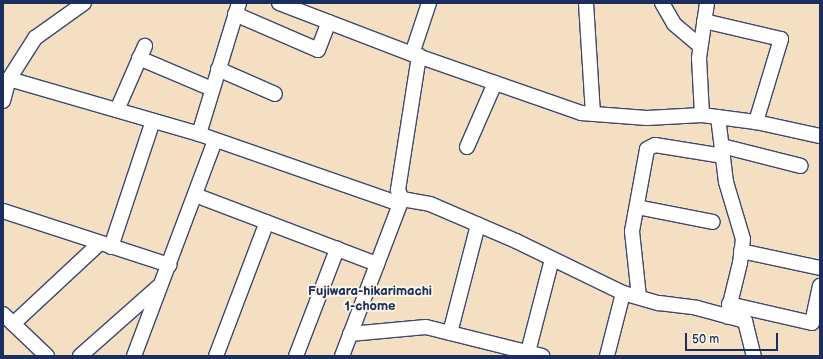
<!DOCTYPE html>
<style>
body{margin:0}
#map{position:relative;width:823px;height:359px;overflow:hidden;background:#f4dfc2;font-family:"Balsamiq Sans",sans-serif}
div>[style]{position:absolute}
.roads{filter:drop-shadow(1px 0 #3c496d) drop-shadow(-1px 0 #3c496d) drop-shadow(0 1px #3c496d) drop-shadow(0 -1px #3c496d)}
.minor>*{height:14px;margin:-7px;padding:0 7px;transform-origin:7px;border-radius:7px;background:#fff}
span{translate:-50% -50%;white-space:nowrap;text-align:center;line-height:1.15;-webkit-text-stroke:4px #fcf5e5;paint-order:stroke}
.neighbourhood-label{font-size:13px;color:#1b2f5e;font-weight:700}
.frame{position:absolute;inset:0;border:4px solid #1b2f5e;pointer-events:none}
.scale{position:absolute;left:685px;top:333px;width:93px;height:18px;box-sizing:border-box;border:2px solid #1b2f5e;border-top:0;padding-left:5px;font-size:12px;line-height:14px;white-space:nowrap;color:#1b2f5e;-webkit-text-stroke:3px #fcf5e5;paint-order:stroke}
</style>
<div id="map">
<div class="roads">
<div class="minor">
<div style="left:279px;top:3px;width:142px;rotate:21deg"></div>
<div style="left:412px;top:54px;width:179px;rotate:19.2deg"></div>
<div style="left:581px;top:113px;width:66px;rotate:4.3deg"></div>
<div style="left:647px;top:118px;width:55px;rotate:-3.1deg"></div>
<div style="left:702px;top:115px;width:54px;rotate:7.4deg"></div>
<div style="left:756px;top:122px;width:66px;rotate:12.3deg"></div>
<div style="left:586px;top:3px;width:111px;rotate:86.4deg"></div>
<div style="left:662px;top:3px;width:24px;rotate:60deg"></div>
<div style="left:674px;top:24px;width:34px;rotate:40deg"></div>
<div style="left:235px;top:14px;width:90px;rotate:23.4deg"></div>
<div style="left:318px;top:50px;width:30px;rotate:-69deg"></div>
<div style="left:704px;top:21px;width:79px;rotate:13.2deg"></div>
<div style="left:781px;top:39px;width:87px;rotate:106.8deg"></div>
<div style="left:412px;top:54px;width:54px;rotate:-71.6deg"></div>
<div style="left:139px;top:58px;width:79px;rotate:23deg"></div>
<div style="left:218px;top:69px;width:62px;rotate:23.7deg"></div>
<div style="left:9px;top:79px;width:198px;rotate:16.1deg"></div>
<div style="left:199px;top:134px;width:213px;rotate:19.2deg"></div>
<div style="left:3px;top:101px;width:23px;rotate:-75deg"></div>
<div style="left:9px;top:79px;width:49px;rotate:-57.6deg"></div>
<div style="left:35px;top:38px;width:60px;rotate:-35.5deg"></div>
<div style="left:117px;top:110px;width:70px;rotate:-66.4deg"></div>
<div style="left:702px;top:115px;width:57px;rotate:-93deg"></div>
<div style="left:699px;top:58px;width:56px;rotate:-81.7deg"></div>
<div style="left:718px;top:117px;width:65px;rotate:83deg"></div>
<div style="left:726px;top:182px;width:59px;rotate:73.4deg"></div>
<div style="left:743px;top:239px;width:24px;rotate:97deg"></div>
<div style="left:740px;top:263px;width:55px;rotate:103.8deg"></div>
<div style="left:199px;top:134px;width:137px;rotate:-73deg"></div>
<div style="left:722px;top:146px;width:81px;rotate:14.2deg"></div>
<div style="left:467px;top:147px;width:70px;rotate:-66.4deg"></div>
<div style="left:195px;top:195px;width:195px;rotate:20.8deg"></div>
<div style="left:402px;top:199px;width:28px;rotate:10deg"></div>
<div style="left:430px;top:204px;width:94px;rotate:23.3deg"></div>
<div style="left:516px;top:241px;width:119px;rotate:25.9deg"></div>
<div style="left:623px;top:293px;width:37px;rotate:16deg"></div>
<div style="left:659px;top:303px;width:38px;rotate:7deg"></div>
<div style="left:697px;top:308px;width:50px;rotate:15.2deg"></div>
<div style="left:745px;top:321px;width:36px;rotate:76deg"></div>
<div style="left:637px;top:207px;width:77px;rotate:11.2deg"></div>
<div style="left:3px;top:211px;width:175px;rotate:18deg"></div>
<div style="left:111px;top:247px;width:133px;rotate:-71.6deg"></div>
<div style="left:741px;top:251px;width:81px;rotate:12.1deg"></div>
<div style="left:639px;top:297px;width:66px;rotate:-96.1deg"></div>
<div style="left:632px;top:231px;width:83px;rotate:-79.6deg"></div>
<div style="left:647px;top:149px;width:9px;rotate:-27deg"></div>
<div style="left:655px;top:145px;width:69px;rotate:9.2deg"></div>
<div style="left:729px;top:304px;width:85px;rotate:12.9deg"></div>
<div style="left:812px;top:323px;width:38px;rotate:-78deg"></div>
<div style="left:3px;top:314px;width:61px;rotate:43.7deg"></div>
<div style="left:13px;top:324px;width:119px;rotate:-43deg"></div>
<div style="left:450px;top:333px;width:112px;rotate:-75.5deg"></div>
<div style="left:350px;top:334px;width:76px;rotate:-5.3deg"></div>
<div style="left:426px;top:327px;width:120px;rotate:14deg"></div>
<div style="left:528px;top:352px;width:96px;rotate:-75.5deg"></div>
<div style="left:80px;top:356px;width:106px;rotate:-41.5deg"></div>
<div style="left:134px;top:356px;width:230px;rotate:-69.4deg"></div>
<div style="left:216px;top:356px;width:143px;rotate:-69.2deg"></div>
<div style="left:296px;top:356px;width:115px;rotate:-69deg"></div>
<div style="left:342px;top:356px;width:168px;rotate:-69.1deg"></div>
<div style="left:402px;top:199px;width:10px;rotate:-114deg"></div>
<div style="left:398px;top:190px;width:136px;rotate:-81.1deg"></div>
<div style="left:607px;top:356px;width:65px;rotate:-75.7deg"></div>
</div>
</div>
<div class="neighbourhood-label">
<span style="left:370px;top:299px">Fujiwara-hikarimachi<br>1-chome</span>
</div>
<div class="frame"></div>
<div class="scale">50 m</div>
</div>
